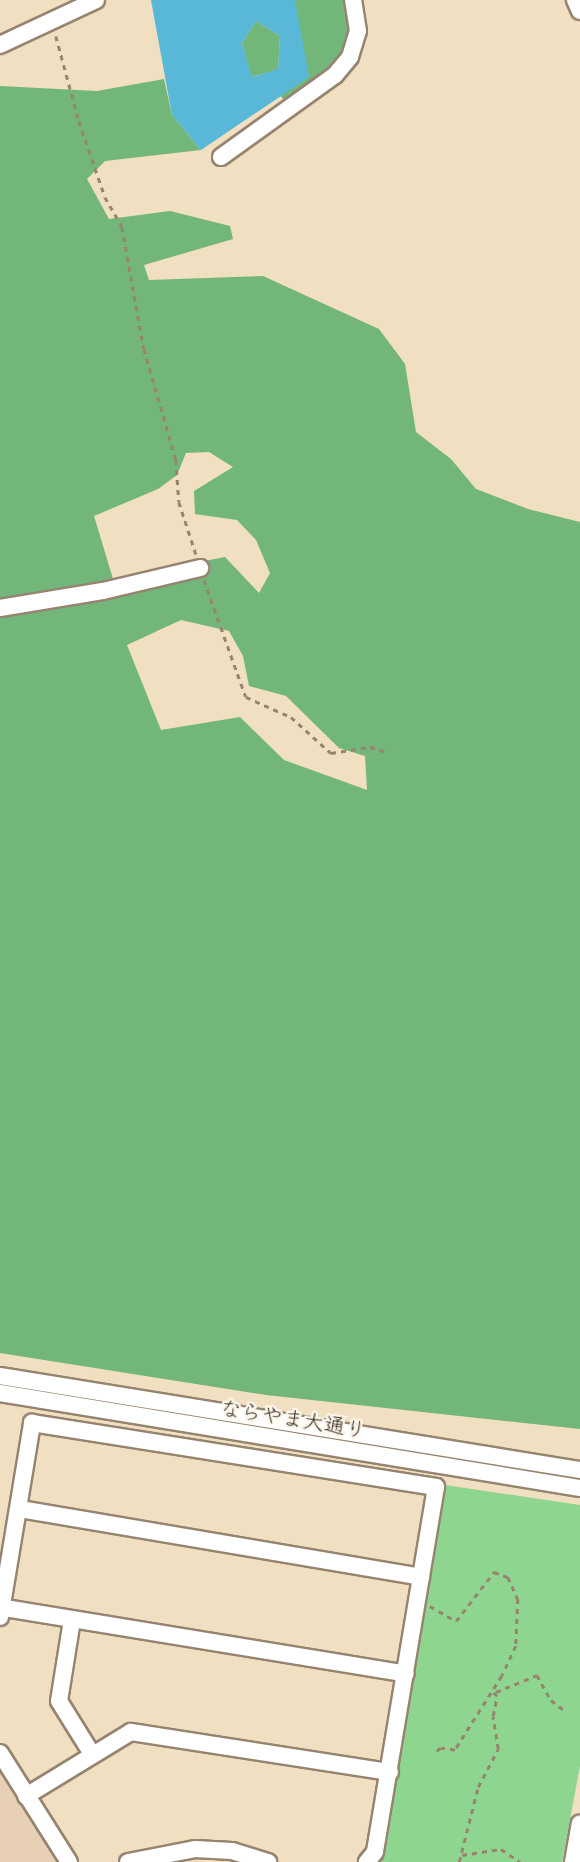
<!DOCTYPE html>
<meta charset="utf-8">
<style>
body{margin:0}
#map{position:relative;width:580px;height:1862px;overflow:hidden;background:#f1dfc1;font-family:Mynerve,"Klee One",sans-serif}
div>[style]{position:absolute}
.built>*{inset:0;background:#e7d0b5}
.green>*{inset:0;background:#8ed58f}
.forest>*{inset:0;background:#72b67a}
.water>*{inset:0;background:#59b8d8}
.path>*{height:2.5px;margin-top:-1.25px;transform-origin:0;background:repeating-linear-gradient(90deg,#968470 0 5px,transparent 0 10px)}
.roads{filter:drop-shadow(2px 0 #968470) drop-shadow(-2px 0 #968470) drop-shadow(0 2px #968470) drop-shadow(0 -2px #968470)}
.minor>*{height:16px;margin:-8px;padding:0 8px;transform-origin:8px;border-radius:8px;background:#fff}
span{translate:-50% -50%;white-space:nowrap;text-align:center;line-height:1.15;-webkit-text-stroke:5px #fbf7ec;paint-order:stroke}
.street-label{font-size:21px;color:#3b2a1e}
</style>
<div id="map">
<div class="built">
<div style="clip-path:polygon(0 1768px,41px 1834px,58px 1862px,0 1862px)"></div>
</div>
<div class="green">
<div style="clip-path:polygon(445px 1485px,580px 1505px,580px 1766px,562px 1862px,381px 1862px)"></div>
</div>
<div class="forest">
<div style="clip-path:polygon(291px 0,349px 0,355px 31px,347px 56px,289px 104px,279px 95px)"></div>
<div style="clip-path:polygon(256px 21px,280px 36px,278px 70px,251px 77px,242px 43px)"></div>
<div style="clip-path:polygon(evenodd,164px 79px,172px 115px,201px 150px,105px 161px,87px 179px,109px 219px,170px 211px,230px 226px,233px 239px,144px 265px,149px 280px,263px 276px,379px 329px,405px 364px,416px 432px,451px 459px,476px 489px,528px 509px,580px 522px,580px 1429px,266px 1395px,0 1353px,0 86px,97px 91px,164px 79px,209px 452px,233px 467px,194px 491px,195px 514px,237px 520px,256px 540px,270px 573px,259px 593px,225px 557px,113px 579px,94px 516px,158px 489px,177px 475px,186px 453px,209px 452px,164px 79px,181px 620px,229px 631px,243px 656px,249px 686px,286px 696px,339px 748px,365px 756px,367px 790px,284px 760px,240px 717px,161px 730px,127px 645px,181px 620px)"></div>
</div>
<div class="water">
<div style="clip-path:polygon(evenodd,151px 0,295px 0,309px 77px,201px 150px,172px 115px,151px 0,256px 21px,280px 36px,278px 69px,252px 77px,242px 43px,256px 21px)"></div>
</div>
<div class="path">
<div style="left:56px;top:36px;width:88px;rotate:74.9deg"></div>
<div style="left:79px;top:121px;width:80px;rotate:71.1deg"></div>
<div style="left:105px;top:197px;width:34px;rotate:60deg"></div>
<div style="left:122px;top:227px;width:124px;rotate:79.8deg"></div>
<div style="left:144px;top:349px;width:116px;rotate:73.9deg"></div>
<div style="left:176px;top:460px;width:42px;rotate:85.9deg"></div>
<div style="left:179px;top:502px;width:55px;rotate:71.9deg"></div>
<div style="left:204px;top:580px;width:124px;rotate:70.3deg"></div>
<div style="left:246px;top:697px;width:49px;rotate:24deg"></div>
<div style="left:291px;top:717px;width:54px;rotate:42deg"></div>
<div style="left:331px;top:753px;width:39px;rotate:-9deg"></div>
<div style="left:370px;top:747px;width:19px;rotate:16deg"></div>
<div style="left:430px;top:1606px;width:30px;rotate:30deg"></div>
<div style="left:456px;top:1621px;width:62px;rotate:-52.2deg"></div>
<div style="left:494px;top:1572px;width:15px;rotate:20deg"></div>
<div style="left:508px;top:1577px;width:24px;rotate:66deg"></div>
<div style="left:518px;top:1599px;width:47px;rotate:92.4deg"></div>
<div style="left:516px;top:1646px;width:33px;rotate:115deg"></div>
<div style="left:502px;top:1676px;width:88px;rotate:122.4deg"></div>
<div style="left:455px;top:1750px;width:14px;rotate:-172deg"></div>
<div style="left:441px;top:1748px;width:8px;rotate:140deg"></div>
<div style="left:496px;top:1692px;width:44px;rotate:-22.5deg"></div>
<div style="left:537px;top:1675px;width:29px;rotate:61deg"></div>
<div style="left:551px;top:1700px;width:18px;rotate:38deg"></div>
<div style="left:462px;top:1855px;width:39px;rotate:-9deg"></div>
<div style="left:501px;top:1849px;width:23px;rotate:34deg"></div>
<div style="left:459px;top:1862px;width:77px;rotate:-75.8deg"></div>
<div style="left:478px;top:1787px;width:43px;rotate:-62.2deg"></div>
<div style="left:498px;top:1749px;width:33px;rotate:-99deg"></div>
<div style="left:493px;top:1716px;width:20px;rotate:-79deg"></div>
<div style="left:497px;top:1696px;width:9px;rotate:-139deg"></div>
</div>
<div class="roads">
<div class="minor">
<div style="left:575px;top:0;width:12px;rotate:66deg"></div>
<div style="left:0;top:45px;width:106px;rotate:-25.1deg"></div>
<div style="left:221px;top:157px;width:140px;rotate:-35.7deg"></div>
<div style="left:335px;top:75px;width:23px;rotate:-50deg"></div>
<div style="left:350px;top:57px;width:27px;rotate:-73deg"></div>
<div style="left:358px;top:31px;width:31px;rotate:-99deg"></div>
<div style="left:0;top:608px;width:104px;rotate:-9.4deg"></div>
<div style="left:103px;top:591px;width:100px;rotate:-13.3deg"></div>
<div style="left:0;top:1376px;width:588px;rotate:9.21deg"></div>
<div style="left:0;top:1393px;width:588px;rotate:9.3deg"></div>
<div style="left:20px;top:1509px;width:407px;rotate:9.6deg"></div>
<div style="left:5px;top:1608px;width:406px;rotate:9.3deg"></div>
<div style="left:0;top:1617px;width:197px;rotate:-80.6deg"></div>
<div style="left:32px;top:1423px;width:409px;rotate:9deg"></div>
<div style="left:436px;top:1487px;width:370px;rotate:99.5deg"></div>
<div style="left:375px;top:1852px;width:13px;rotate:129deg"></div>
<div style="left:72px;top:1620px;width:82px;rotate:99.1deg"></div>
<div style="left:59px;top:1701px;width:62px;rotate:58.1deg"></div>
<div style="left:0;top:1753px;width:129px;rotate:57.7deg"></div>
<div style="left:26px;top:1796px;width:123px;rotate:-31.4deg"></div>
<div style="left:131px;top:1732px;width:262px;rotate:8.8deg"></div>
<div style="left:128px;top:1862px;width:68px;rotate:-11deg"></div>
<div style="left:195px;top:1849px;width:37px;rotate:3deg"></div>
<div style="left:232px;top:1851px;width:38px;rotate:17deg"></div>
<div style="left:573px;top:1862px;width:39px;rotate:-80deg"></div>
</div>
</div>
<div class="street-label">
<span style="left:293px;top:1420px;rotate:9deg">ならやま大通り</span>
</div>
</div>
